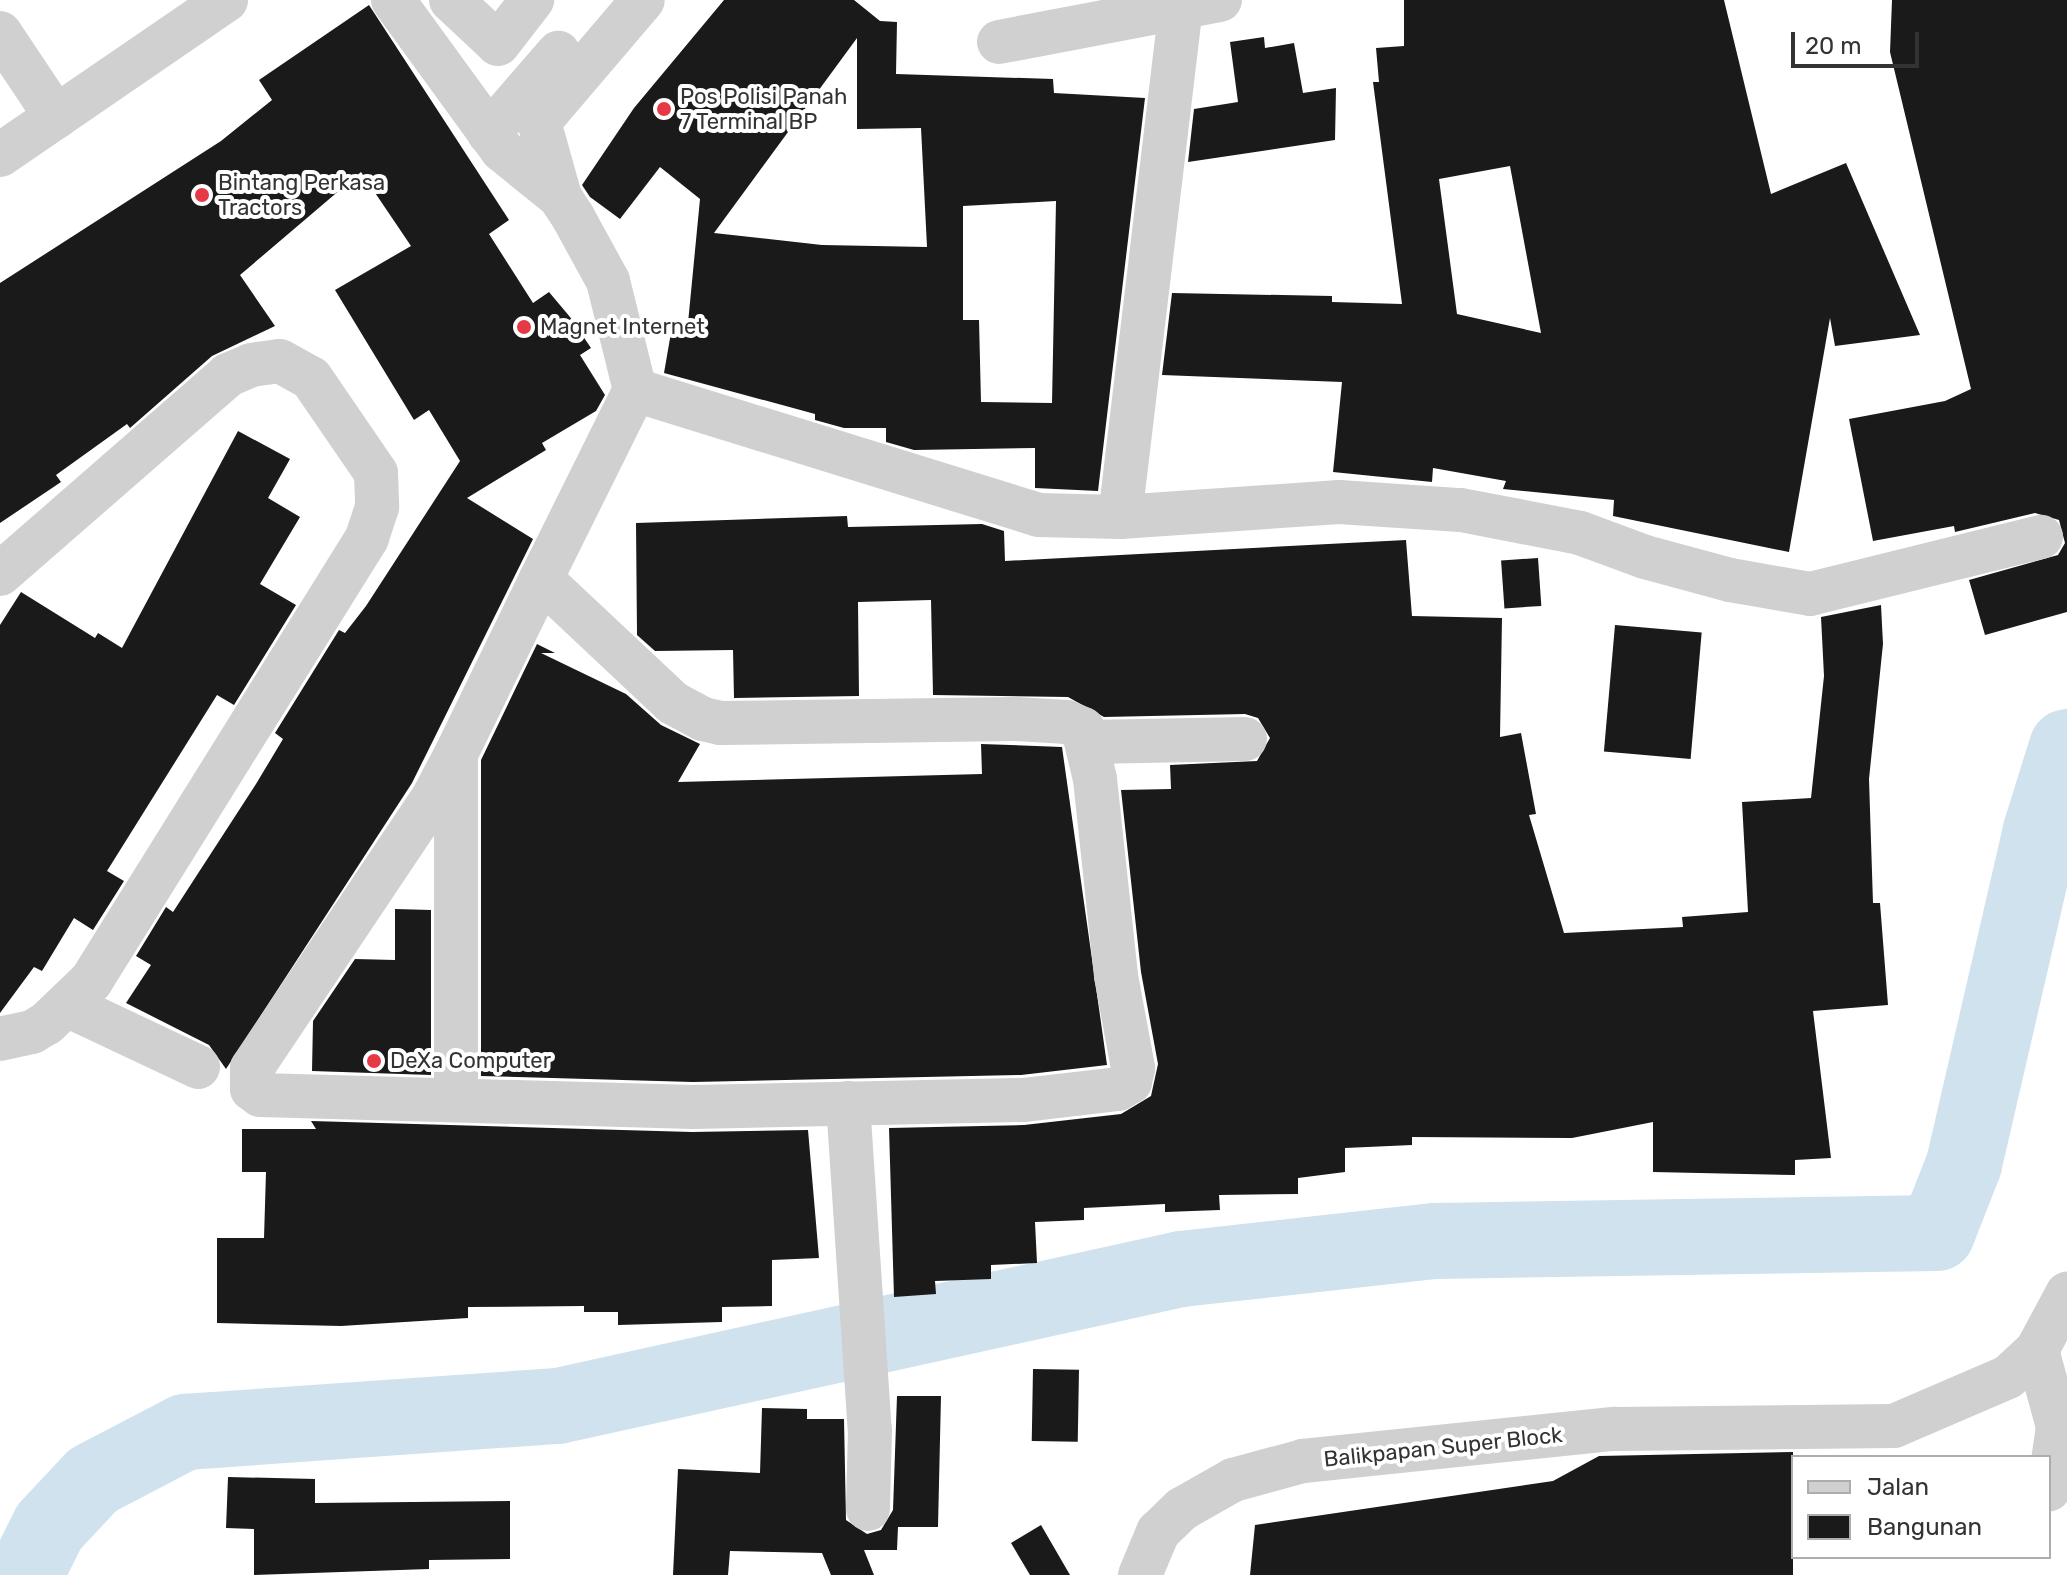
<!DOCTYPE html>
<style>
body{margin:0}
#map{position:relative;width:2067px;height:1575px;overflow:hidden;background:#fff;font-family:Rubik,sans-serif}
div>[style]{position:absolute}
.river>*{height:76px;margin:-38px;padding:0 38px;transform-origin:38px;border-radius:38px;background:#cfe2ee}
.building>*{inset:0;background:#1a1a1a;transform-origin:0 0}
.minor>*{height:44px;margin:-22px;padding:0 22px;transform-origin:22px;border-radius:22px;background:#d0d0d0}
.dots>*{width:22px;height:22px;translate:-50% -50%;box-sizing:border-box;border:4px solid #fff;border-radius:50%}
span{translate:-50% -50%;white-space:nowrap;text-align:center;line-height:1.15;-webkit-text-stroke:8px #fff;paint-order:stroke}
.poi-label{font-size:22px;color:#333}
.left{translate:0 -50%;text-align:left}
.street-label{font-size:22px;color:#333}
.legend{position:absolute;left:1791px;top:1455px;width:260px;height:104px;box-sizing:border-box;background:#fff;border:2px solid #adadad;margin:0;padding:10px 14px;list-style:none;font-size:24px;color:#333}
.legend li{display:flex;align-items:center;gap:16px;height:40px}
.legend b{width:40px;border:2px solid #adadad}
.scale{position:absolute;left:1791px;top:32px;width:128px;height:36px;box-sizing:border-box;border:4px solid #333;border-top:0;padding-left:10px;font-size:24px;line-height:28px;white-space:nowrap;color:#333;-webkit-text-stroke:6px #fff;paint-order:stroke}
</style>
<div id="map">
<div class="river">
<div style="left:25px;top:1575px;width:54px;rotate:-63.4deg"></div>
<div style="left:49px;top:1527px;width:64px;rotate:-46.9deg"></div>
<div style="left:93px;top:1480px;width:104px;rotate:-27.6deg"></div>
<div style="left:185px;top:1432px;width:374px;rotate:-4deg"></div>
<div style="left:558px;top:1406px;width:638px;rotate:-12.4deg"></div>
<div style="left:1181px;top:1269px;width:257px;rotate:-6.3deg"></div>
<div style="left:1436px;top:1241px;width:501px;rotate:-0.91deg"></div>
<div style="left:1937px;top:1233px;width:74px;rotate:-68.6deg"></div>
<div style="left:1964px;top:1164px;width:343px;rotate:-77deg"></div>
<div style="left:2041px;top:830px;width:87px;rotate:-72.6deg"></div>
</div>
<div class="building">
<div style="clip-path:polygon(evenodd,724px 0,854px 0,880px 21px,897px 22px,896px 74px,1053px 79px,1054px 93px,1145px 98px,1098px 491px,1035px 488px,1035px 448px,914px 450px,886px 442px,886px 428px,844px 428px,815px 420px,815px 414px,664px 373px,673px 321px,688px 323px,700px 199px,660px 167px,620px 219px,590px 197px,582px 185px,634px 108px,724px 0,857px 38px,857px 129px,921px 128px,927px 247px,822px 245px,714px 233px,857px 38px,724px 0,1056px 201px,1052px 403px,981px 402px,979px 320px,963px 320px,963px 206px,1056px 201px)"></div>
<div style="clip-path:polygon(evenodd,1404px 0,1724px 0,1771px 194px,1846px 163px,1920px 335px,1835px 346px,1830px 318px,1789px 552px,1613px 516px,1614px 500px,1503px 489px,1506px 481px,1433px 468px,1432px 482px,1333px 472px,1342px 382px,1162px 375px,1172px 293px,1332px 296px,1332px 302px,1402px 304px,1373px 82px,1379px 82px,1376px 48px,1404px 46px,1404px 0,1510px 166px,1541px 333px,1457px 314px,1439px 179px,1510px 166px)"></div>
<div style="clip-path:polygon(1892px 0,2067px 0,2067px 612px,1985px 635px,1969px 580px,2058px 555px,2065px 543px,2059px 520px,2035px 513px,1955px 532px,1954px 526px,1873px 541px,1849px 419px,1945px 401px,1971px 389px,1890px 52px)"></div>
<div style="clip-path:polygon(369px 5px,509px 220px,489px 234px,533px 303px,549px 292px,570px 317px,591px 348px,580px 355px,605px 395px,596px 411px,542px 443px,546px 450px,467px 498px,533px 539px,412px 783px,226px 1069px,209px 1045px,126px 1003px,151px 965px,136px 956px,166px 907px,173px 912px,256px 784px,283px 739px,275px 733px,339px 630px,345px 633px,366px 606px,460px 461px,429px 410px,414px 420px,335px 290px,411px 246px,361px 172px,240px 275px,275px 326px,212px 356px,130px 428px,127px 424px,56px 475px,61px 482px,0 523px,0 283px,221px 141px,272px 100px,259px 80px)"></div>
<div style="clip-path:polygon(1264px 37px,1265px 48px,1294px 43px,1303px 93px,1336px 88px,1335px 140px,1188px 162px,1194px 109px,1238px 102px,1230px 42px)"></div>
<div style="clip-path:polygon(238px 431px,290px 459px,268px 498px,300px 517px,260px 584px,296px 605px,234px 705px,217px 695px,107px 871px,124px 881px,93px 930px,74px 918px,42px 971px,34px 967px,0 1013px,0 625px,21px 592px,95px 638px,98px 633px,122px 648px)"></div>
<div style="clip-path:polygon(847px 516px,848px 527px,982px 524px,1004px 531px,1005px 561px,1406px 540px,1412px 616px,1502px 618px,1500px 737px,1521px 733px,1536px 814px,1529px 815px,1564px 933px,1683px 927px,1682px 917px,1748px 912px,1742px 802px,1811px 798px,1824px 676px,1821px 617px,1881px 605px,1883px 644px,1869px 779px,1873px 903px,1880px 903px,1888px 1005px,1813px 1011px,1831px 1158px,1795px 1160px,1795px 1175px,1653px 1172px,1653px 1122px,1572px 1138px,1412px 1137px,1412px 1145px,1345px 1148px,1345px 1172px,1298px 1178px,1298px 1194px,1219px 1195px,1220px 1210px,1165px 1212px,1165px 1204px,1084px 1208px,1084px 1220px,1035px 1222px,1037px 1263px,991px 1265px,991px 1279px,935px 1281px,936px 1294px,894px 1297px,889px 1128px,1024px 1125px,1121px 1114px,1151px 1096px,1158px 1064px,1141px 972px,1121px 790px,1171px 789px,1170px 765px,1257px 761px,1270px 738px,1258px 718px,1245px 714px,1104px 717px,1068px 697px,933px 695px,931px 600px,858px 602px,859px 696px,734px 698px,733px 650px,655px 651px,637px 635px,636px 523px)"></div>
<div style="left:1538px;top:558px;width:48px;height:37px;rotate:86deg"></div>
<div style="left:1615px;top:625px;width:87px;height:127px;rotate:5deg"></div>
<div style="clip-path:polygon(537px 644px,555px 653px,541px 653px,626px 694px,661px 725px,700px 744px,678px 782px,982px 774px,981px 744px,1062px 747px,1107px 1065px,1021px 1075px,693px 1082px,481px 1076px,481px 760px)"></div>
<div style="clip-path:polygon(395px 909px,431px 910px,431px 1075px,312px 1071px,313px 1021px,355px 959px,395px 960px)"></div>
<div style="clip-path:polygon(311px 1121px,692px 1132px,808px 1130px,819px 1258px,772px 1260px,772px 1306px,722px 1307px,722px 1322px,618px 1325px,618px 1312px,584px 1312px,584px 1306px,468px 1307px,468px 1318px,341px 1326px,217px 1323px,217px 1238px,264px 1238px,266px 1172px,242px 1172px,242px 1129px,316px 1129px)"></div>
<div style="left:1033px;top:1369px;width:46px;height:72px;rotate:1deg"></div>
<div style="clip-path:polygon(897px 1396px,941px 1396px,938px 1527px,898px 1527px,897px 1550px,864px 1550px,874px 1575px,831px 1575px,822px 1553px,730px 1551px,728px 1575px,673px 1575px,678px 1469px,760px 1473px,762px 1408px,807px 1409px,807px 1419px,844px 1419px,846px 1520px,867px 1534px,881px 1530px,893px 1510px)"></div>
<div style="clip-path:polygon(1793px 1452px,1793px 1575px,1250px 1575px,1255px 1525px,1553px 1481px,1599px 1456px)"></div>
<div style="clip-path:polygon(228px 1477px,315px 1479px,315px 1503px,510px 1501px,510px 1559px,429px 1560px,429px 1569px,254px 1575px,254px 1529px,226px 1528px)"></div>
<div style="clip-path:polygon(1041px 1525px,1070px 1575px,1030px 1575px,1011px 1543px)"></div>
</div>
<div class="minor">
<div style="left:393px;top:0;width:185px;rotate:54deg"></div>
<div style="left:502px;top:150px;width:75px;rotate:39deg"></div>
<div style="left:560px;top:197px;width:24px;rotate:57deg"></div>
<div style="left:573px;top:217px;width:73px;rotate:61.3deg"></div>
<div style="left:608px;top:281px;width:112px;rotate:76.1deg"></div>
<div style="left:635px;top:390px;width:422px;rotate:17.2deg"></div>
<div style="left:1038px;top:515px;width:82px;rotate:1.4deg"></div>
<div style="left:1120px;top:517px;width:220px;rotate:-3.9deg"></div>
<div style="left:1339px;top:502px;width:122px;rotate:3.8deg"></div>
<div style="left:1461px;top:510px;width:121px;rotate:10.9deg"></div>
<div style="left:1580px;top:533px;width:69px;rotate:20.3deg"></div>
<div style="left:1645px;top:557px;width:88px;rotate:15.1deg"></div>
<div style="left:1730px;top:580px;width:81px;rotate:9.9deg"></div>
<div style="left:1810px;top:594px;width:238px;rotate:-13.9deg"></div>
<div style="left:451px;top:0;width:64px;rotate:43.1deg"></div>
<div style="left:498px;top:44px;width:56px;rotate:-52.3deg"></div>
<div style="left:0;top:33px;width:101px;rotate:56.3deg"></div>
<div style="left:999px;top:42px;width:225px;rotate:-10.8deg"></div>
<div style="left:489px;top:133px;width:106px;rotate:-49.2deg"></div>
<div style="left:0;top:155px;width:274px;rotate:-34.4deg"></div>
<div style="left:560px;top:197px;width:78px;rotate:-105.6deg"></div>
<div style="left:539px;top:122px;width:160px;rotate:-49.6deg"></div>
<div style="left:1120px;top:517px;width:515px;rotate:-83.19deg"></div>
<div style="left:0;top:574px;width:303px;rotate:-41.1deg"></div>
<div style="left:228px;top:375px;width:25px;rotate:-23deg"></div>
<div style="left:251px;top:365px;width:29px;rotate:-8deg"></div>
<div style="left:280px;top:361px;width:35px;rotate:29deg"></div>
<div style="left:311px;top:378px;width:115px;rotate:55.6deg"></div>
<div style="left:376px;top:473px;width:34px;rotate:88deg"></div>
<div style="left:377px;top:507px;width:33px;rotate:108deg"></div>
<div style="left:367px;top:538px;width:522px;rotate:121.92deg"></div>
<div style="left:91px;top:981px;width:61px;rotate:136.3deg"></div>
<div style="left:47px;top:1023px;width:17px;rotate:149deg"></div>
<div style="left:32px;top:1032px;width:33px;rotate:168deg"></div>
<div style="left:541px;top:579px;width:181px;rotate:43.2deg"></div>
<div style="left:673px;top:703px;width:34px;rotate:28deg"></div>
<div style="left:703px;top:719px;width:18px;rotate:13deg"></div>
<div style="left:721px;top:723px;width:294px;rotate:-0.8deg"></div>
<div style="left:1015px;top:719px;width:52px;rotate:3.3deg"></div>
<div style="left:1067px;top:722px;width:17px;rotate:24deg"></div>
<div style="left:1083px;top:729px;width:51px;rotate:76.5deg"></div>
<div style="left:1095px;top:779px;width:198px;rotate:83.9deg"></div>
<div style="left:1116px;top:976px;width:94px;rotate:79.5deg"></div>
<div style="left:1133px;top:1068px;width:14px;rotate:102deg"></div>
<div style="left:1130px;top:1082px;width:14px;rotate:150deg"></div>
<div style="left:1118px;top:1089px;width:96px;rotate:173.4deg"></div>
<div style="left:1023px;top:1100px;width:330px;rotate:178.8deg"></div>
<div style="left:693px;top:1107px;width:433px;rotate:-178.4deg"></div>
<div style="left:260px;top:1095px;width:10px;rotate:-143deg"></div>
<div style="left:252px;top:1089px;width:21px;rotate:-90deg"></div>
<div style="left:252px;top:1068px;width:327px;rotate:-56.2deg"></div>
<div style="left:434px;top:796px;width:47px;rotate:-62.4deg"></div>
<div style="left:456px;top:754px;width:195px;rotate:-64.1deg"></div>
<div style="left:541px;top:579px;width:211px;rotate:-63.6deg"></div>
<div style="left:1090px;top:742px;width:155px;rotate:-1.1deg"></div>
<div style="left:67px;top:1005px;width:145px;rotate:25.3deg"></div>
<div style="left:456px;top:1100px;width:338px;rotate:-90deg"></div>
<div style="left:848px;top:1103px;width:328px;rotate:86.2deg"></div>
<div style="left:870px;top:1430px;width:79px;rotate:91.5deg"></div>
<div style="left:2037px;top:1350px;width:80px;rotate:74.7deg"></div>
<div style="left:2058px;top:1427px;width:63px;rotate:98.3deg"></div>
<div style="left:1140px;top:1575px;width:47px;rotate:-67.3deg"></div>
<div style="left:1158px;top:1532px;width:33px;rotate:-44deg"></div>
<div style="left:1182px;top:1509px;width:59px;rotate:-29.6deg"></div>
<div style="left:1233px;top:1480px;width:73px;rotate:-15.2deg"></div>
<div style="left:1303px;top:1461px;width:314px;rotate:-5.9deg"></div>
<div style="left:1615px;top:1429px;width:279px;rotate:-0.6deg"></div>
<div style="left:1894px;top:1426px;width:124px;rotate:-23.3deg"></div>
<div style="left:2008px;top:1377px;width:40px;rotate:-43deg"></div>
<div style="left:2037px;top:1350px;width:64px;rotate:-61.8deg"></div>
</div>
<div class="dots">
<div style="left:664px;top:109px;background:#e63946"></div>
<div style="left:202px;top:195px;background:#e63946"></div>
<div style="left:524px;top:327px;background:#e63946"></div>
<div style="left:374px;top:1061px;background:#e63946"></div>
</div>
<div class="poi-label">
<span class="left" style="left:680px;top:109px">Pos Polisi Panah<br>7 Terminal BP</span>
<span class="left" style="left:218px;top:195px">Bintang Perkasa<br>Tractors</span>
<span class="left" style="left:540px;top:327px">Magnet Internet</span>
<span class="left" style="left:390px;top:1061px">DeXa Computer</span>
</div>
<div class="street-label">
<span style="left:1443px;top:1447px;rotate:-6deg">Balikpapan Super Block</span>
</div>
<ul class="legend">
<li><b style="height:10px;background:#d0d0d0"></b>Jalan</li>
<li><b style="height:22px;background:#1a1a1a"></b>Bangunan</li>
</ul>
<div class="scale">20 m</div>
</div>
